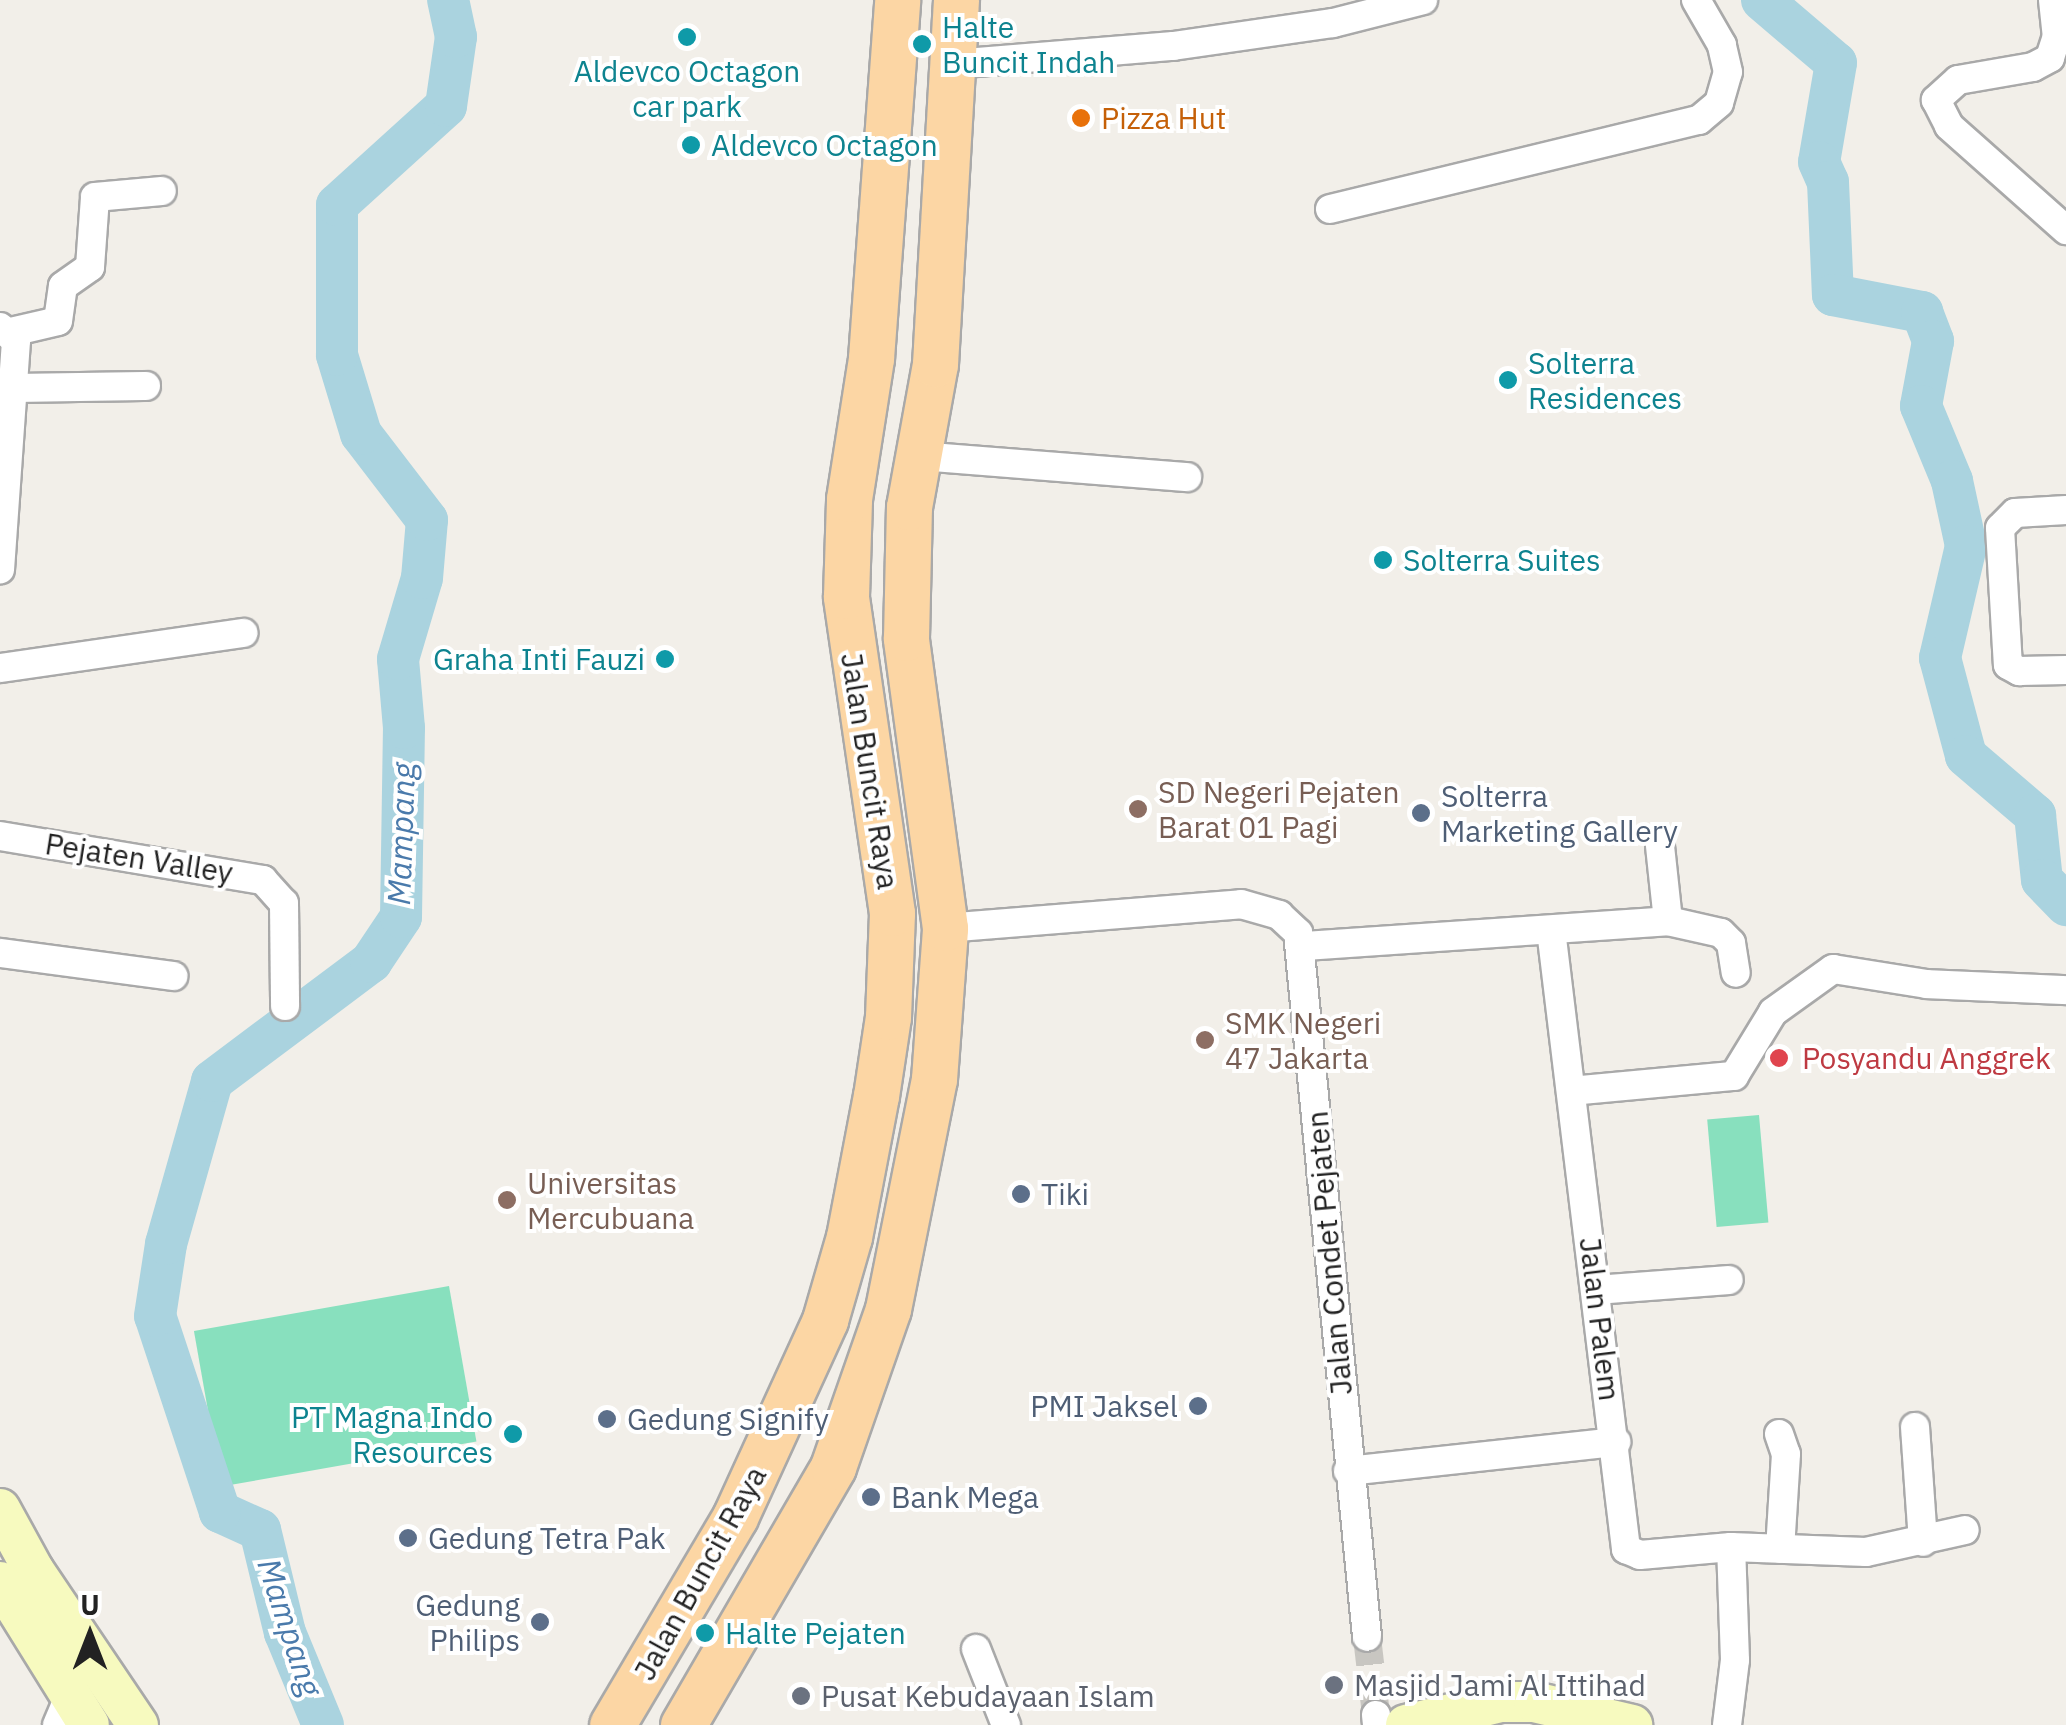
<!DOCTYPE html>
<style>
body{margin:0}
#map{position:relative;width:2066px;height:1725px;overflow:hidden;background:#f2efe9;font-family:"IBM Plex Sans",sans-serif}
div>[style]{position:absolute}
.pitch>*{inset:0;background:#88e0be;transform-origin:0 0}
.river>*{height:42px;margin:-21px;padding:0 21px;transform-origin:21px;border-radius:21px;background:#aad3df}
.street-tunnel>*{height:28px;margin-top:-14px;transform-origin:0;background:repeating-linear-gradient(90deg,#c8c6c1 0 28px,transparent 0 42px)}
.roads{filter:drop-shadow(2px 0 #a9a9a9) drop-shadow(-2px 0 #a9a9a9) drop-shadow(0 2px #a9a9a9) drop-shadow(0 -2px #a9a9a9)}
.street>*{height:28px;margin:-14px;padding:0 14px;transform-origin:14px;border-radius:14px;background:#fff}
.secondary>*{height:40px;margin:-20px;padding:0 20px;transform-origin:20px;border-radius:20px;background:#f7fabf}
.primary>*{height:45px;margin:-22.5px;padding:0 22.5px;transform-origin:22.5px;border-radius:22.5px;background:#fcd6a4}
.dots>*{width:28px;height:28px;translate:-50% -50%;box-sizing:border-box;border:5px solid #fff;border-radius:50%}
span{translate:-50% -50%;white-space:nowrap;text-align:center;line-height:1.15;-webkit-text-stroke:8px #fff;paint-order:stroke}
.culture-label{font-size:30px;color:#0d838f}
.left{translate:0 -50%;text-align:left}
.right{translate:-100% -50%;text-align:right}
.food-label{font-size:30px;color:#c56008}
.street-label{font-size:30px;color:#222}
.education-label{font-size:30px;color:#785e54}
.service-label{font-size:30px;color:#4e5e75}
.health-label{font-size:30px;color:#be3a42}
.worship-label{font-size:30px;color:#5b616d}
.water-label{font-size:32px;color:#4a7aab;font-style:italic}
.north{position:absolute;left:40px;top:1585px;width:100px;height:100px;-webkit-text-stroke:8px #fff;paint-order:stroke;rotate:0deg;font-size:28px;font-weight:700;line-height:40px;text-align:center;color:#222}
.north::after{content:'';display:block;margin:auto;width:35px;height:45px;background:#222;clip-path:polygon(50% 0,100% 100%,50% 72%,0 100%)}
</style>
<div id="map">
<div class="pitch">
<div style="left:1759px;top:1115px;width:108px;height:52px;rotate:85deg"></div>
<div style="left:449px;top:1286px;width:158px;height:259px;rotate:80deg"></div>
</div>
<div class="river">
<div style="left:1762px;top:0;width:97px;rotate:40.4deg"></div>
<div style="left:1836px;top:63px;width:100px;rotate:99.7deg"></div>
<div style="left:1819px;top:162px;width:22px;rotate:66deg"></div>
<div style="left:1828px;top:182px;width:113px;rotate:87.5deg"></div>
<div style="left:1833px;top:295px;width:91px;rotate:10.8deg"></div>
<div style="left:1922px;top:312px;width:31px;rotate:69deg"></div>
<div style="left:1933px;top:341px;width:66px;rotate:100.5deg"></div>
<div style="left:1921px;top:406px;width:81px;rotate:67.5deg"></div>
<div style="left:1952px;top:481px;width:66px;rotate:77.8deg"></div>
<div style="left:1966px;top:546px;width:115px;rotate:103.1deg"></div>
<div style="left:1940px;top:658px;width:101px;rotate:75.1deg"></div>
<div style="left:1966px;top:756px;width:91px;rotate:40.5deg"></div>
<div style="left:2035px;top:815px;width:65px;rotate:83.9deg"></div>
<div style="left:2042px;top:880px;width:35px;rotate:46deg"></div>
<div style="left:323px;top:1725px;width:100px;rotate:-112.4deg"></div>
<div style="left:285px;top:1633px;width:106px;rotate:-103.6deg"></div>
<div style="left:260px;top:1530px;width:44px;rotate:-155.8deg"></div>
<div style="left:220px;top:1512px;width:206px;rotate:-108.3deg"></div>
<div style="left:155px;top:1316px;width:73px;rotate:-81.3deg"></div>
<div style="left:166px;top:1244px;width:169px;rotate:-74.2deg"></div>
<div style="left:212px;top:1081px;width:199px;rotate:-36.8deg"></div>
<div style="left:371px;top:962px;width:54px;rotate:-56.3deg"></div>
<div style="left:401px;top:917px;width:189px;rotate:-89.1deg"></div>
<div style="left:404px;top:728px;width:69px;rotate:-95deg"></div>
<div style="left:398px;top:659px;width:84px;rotate:-73.5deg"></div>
<div style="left:422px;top:578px;width:58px;rotate:-85.1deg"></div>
<div style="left:427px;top:520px;width:108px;rotate:-127.5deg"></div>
<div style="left:361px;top:434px;width:83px;rotate:-106.9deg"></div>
<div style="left:337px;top:355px;width:150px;rotate:-90deg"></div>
<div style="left:337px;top:205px;width:147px;rotate:-42.2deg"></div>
<div style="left:446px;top:106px;width:70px;rotate:-81.8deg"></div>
<div style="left:456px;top:37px;width:38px;rotate:-102deg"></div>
</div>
<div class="street-tunnel">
<div style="left:1367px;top:1637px;width:79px;rotate:83.4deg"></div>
</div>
<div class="roads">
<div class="street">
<div style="left:2053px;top:0;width:36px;rotate:84deg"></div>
<div style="left:2057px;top:36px;width:23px;rotate:108deg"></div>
<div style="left:2050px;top:58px;width:19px;rotate:152deg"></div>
<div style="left:2033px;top:67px;width:76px;rotate:170.2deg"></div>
<div style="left:1958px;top:80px;width:30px;rotate:138deg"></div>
<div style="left:1936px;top:100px;width:29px;rotate:63deg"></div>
<div style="left:1949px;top:126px;width:157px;rotate:41.6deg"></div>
<div style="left:953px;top:64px;width:221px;rotate:-4.7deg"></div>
<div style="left:1173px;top:46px;width:162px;rotate:-8.2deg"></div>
<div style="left:1333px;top:23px;width:93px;rotate:-14.3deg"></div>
<div style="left:1330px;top:209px;width:380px;rotate:-13.6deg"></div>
<div style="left:1699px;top:120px;width:26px;rotate:-40deg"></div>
<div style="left:1719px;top:103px;width:32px;rotate:-74deg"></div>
<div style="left:1728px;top:72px;width:28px;rotate:-103deg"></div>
<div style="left:1722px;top:45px;width:52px;rotate:-120deg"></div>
<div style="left:0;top:327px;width:21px;rotate:41deg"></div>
<div style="left:16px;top:341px;width:229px;rotate:94deg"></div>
<div style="left:11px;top:332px;width:48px;rotate:-13.2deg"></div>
<div style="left:58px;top:321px;width:35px;rotate:-82deg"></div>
<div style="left:63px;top:286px;width:33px;rotate:-35deg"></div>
<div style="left:90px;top:267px;width:70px;rotate:-85.9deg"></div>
<div style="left:95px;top:197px;width:67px;rotate:-5.1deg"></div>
<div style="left:13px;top:388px;width:133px;rotate:-0.9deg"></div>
<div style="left:919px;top:456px;width:269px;rotate:4.5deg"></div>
<div style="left:2066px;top:510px;width:51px;rotate:176.6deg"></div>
<div style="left:2015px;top:513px;width:21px;rotate:135deg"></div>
<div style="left:2000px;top:528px;width:137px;rotate:86.7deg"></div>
<div style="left:2008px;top:665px;width:13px;rotate:29deg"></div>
<div style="left:2019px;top:671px;width:47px;rotate:-1.2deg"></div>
<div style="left:0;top:668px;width:246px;rotate:-8.2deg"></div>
<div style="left:0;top:836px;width:267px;rotate:9.5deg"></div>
<div style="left:263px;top:880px;width:31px;rotate:48deg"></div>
<div style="left:284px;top:903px;width:103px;rotate:89.4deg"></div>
<div style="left:1660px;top:846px;width:75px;rotate:83.9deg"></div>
<div style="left:1668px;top:921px;width:54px;rotate:12.8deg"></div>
<div style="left:1721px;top:933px;width:14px;rotate:45deg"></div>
<div style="left:1731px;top:943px;width:30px;rotate:81deg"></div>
<div style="left:945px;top:928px;width:297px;rotate:-4.6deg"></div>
<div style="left:1241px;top:904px;width:40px;rotate:16deg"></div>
<div style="left:1279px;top:915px;width:26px;rotate:43deg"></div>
<div style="left:1298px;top:933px;width:707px;rotate:84.4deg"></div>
<div style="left:1551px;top:930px;width:624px;rotate:83.09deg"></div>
<div style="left:1626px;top:1549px;width:15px;rotate:23deg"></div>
<div style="left:1640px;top:1555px;width:91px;rotate:-5deg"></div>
<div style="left:1731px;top:1547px;width:135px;rotate:2.1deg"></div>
<div style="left:1866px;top:1552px;width:101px;rotate:-12.5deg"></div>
<div style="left:1304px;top:946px;width:365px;rotate:-3.9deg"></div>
<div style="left:0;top:953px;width:175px;rotate:7.6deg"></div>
<div style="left:1571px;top:1091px;width:164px;rotate:-5.3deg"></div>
<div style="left:1734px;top:1076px;width:75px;rotate:-58.6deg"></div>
<div style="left:1773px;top:1012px;width:74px;rotate:-35.6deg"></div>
<div style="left:1833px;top:969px;width:95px;rotate:9.1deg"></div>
<div style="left:1927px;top:984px;width:139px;rotate:2.5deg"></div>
<div style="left:1596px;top:1290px;width:133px;rotate:-4.3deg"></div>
<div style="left:1915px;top:1427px;width:115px;rotate:86deg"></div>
<div style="left:1779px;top:1434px;width:21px;rotate:71deg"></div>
<div style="left:1786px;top:1454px;width:95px;rotate:93.6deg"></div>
<div style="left:1348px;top:1471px;width:270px;rotate:-6.2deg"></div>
<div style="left:976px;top:1649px;width:82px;rotate:68.5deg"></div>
<div style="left:1376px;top:1715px;width:10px;rotate:84deg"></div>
<div style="left:57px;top:1725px;width:36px;rotate:-67deg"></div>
<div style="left:1727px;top:1725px;width:65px;rotate:-83deg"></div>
<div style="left:1735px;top:1660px;width:113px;rotate:-92deg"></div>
</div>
<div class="secondary">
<div style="left:0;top:1509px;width:71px;rotate:61.3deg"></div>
<div style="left:34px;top:1571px;width:186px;rotate:56deg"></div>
<div style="left:0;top:1582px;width:168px;rotate:58.1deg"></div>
<div style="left:1406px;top:1725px;width:97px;rotate:-13.7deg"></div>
<div style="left:1500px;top:1702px;width:34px"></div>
<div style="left:1534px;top:1702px;width:101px;rotate:13.2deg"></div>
</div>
<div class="primary">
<div style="left:612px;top:1725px;width:242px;rotate:-59.4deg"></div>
<div style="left:735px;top:1517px;width:217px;rotate:-65.4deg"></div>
<div style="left:825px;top:1320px;width:86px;rotate:-73.9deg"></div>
<div style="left:849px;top:1237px;width:144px;rotate:-79.2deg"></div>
<div style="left:876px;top:1096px;width:80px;rotate:-81.4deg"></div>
<div style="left:888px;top:1017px;width:104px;rotate:-87.8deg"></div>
<div style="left:892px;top:913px;width:320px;rotate:-98.3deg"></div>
<div style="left:846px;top:596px;width:97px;rotate:-88.2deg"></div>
<div style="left:849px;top:499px;width:143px;rotate:-81.1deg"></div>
<div style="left:871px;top:358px;width:359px;rotate:-85.8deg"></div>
<div style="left:683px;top:1725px;width:298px;rotate:-59.8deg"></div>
<div style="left:833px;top:1467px;width:167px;rotate:-70.8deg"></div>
<div style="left:888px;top:1309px;width:235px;rotate:-78.7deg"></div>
<div style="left:934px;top:1079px;width:151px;rotate:-85.8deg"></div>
<div style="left:945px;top:928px;width:293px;rotate:-97.7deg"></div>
<div style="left:906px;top:638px;width:131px;rotate:-88.7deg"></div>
<div style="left:909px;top:507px;width:145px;rotate:-79.7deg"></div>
<div style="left:935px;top:364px;width:365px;rotate:-86.7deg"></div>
</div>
</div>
<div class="dots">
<div style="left:687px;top:37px;background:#0f9aa8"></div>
<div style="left:922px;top:44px;background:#0f9aa8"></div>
<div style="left:1081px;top:118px;background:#e8710a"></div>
<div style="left:691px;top:145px;background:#0f9aa8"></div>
<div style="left:1508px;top:380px;background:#0f9aa8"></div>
<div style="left:1383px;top:560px;background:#0f9aa8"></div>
<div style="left:665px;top:659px;background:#0f9aa8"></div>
<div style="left:1138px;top:809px;background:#8d6e63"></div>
<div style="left:1421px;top:813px;background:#5c6f8a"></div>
<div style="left:1205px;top:1040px;background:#8d6e63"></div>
<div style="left:1779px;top:1058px;background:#e0444e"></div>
<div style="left:1021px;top:1194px;background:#5c6f8a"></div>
<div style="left:507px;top:1200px;background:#8d6e63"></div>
<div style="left:1198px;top:1406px;background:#5c6f8a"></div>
<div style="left:607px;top:1419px;background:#5c6f8a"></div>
<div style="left:513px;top:1434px;background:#0f9aa8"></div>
<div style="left:871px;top:1497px;background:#5c6f8a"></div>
<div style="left:408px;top:1538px;background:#5c6f8a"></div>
<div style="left:540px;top:1622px;background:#5c6f8a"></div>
<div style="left:705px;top:1633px;background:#0f9aa8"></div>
<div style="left:1334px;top:1685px;background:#6b7280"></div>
<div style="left:801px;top:1696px;background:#6b7280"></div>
</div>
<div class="culture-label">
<span class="left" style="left:942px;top:44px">Halte<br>Buncit Indah</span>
<span style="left:687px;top:88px">Aldevco Octagon<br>car park</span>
<span class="left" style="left:711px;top:145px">Aldevco Octagon</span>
<span class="left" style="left:1528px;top:380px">Solterra<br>Residences</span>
<span class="left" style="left:1403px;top:560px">Solterra Suites</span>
<span class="right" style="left:645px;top:659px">Graha Inti Fauzi</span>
<span class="right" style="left:493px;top:1434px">PT Magna Indo<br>Resources</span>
<span class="left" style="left:725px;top:1633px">Halte Pejaten</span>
</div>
<div class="food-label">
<span class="left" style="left:1101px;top:118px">Pizza Hut</span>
</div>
<div class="street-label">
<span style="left:870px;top:771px;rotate:81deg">Jalan Buncit Raya</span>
<span style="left:139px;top:858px;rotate:9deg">Pejaten Valley</span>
<span style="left:1329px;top:1253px;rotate:-95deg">Jalan Condet Pejaten</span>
<span style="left:1600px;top:1319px;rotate:83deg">Jalan Palem</span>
<span style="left:700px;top:1573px;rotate:-61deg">Jalan Buncit Raya</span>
</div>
<div class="education-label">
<span class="left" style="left:1158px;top:809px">SD Negeri Pejaten<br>Barat 01 Pagi</span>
<span class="left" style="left:1225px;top:1040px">SMK Negeri<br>47 Jakarta</span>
<span class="left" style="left:527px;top:1200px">Universitas<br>Mercubuana</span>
</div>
<div class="service-label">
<span class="left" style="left:1441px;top:813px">Solterra<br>Marketing Gallery</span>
<span class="left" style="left:1041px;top:1194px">Tiki</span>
<span class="right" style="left:1178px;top:1406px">PMI Jaksel</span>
<span class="left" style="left:627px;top:1419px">Gedung Signify</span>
<span class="left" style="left:891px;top:1497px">Bank Mega</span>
<span class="left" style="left:428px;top:1538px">Gedung Tetra Pak</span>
<span class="right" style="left:520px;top:1622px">Gedung<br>Philips</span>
</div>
<div class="health-label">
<span class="left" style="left:1802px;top:1058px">Posyandu Anggrek</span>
</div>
<div class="worship-label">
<span class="left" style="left:1354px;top:1685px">Masjid Jami Al Ittihad</span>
<span class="left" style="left:821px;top:1696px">Pusat Kebudayaan Islam</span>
</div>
<div class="water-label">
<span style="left:401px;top:834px;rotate:-88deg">Mampang</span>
<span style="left:290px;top:1627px;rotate:72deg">Mampang</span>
</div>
<div class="north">U</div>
</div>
